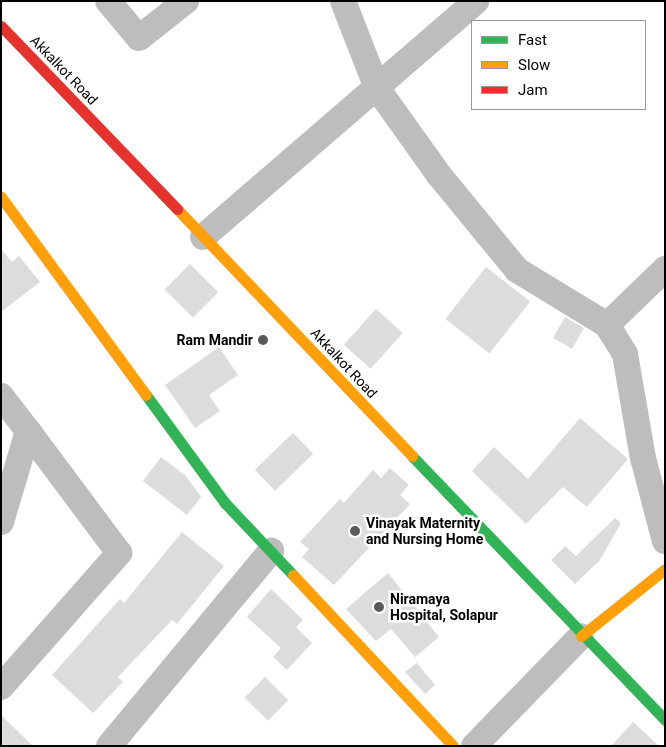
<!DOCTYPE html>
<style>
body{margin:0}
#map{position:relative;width:666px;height:747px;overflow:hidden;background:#fff;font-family:Roboto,sans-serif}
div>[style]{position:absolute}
.building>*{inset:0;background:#dcdcdc;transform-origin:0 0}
.street>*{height:26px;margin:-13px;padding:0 13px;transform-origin:13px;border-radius:13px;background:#bdbdbd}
.fast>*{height:11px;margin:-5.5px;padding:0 5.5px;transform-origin:5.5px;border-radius:5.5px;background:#30b455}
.slow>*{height:11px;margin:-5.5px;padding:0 5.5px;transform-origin:5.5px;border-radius:5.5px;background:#ff9f0a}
.jam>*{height:11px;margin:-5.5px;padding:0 5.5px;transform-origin:5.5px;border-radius:5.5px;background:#e5322d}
.dots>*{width:14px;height:14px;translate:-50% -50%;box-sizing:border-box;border:2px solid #fff;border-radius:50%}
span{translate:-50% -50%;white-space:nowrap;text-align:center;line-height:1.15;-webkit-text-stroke:5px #fff;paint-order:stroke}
.street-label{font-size:14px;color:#000}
.poi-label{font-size:14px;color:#000;font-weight:700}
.right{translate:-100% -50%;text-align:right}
.left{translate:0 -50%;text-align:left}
.frame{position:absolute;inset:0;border:2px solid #000;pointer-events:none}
.legend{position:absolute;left:471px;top:20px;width:175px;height:90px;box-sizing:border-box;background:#fff;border:1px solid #999;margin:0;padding:6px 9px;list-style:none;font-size:15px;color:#000}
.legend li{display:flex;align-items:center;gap:10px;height:25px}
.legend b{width:25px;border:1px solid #999}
</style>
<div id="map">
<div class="building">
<div style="clip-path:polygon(1px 249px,12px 262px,19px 256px,40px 282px,1px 312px)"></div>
<div style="left:190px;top:264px;width:40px;height:36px;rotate:45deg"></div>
<div style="left:486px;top:267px;width:56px;height:66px;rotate:38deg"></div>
<div style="left:376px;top:309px;width:36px;height:48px;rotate:42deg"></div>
<div style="left:565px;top:317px;width:22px;height:24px;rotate:30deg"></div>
<div style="clip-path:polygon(219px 347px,238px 375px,209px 395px,220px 411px,195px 428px,165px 385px)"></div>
<div style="clip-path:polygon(580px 418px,628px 459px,587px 507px,563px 487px,526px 524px,472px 471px,494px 447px,528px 479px)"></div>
<div style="left:293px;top:433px;width:29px;height:53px;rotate:46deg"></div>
<div style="clip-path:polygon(161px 457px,186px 476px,201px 497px,187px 515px,143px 481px)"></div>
<div style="clip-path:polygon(390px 468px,409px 485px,400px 495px,410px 504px,334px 585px,302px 557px,309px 549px,300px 542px,340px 499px,344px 503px,373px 470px,381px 478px)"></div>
<div style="clip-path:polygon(615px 518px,621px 523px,600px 560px,575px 584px,551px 560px,565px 546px,576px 556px)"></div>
<div style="clip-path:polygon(182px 532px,224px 566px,177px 624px,172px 620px,118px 677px,123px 682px,93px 713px,52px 675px,120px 599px,124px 603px)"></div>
<div style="clip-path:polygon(388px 573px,439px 637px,415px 657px,391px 629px,376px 641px,346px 609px)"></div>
<div style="clip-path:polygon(271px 589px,303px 620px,296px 627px,312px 643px,287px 670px,273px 657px,281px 648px,247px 617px)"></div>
<div style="clip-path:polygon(417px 663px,435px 685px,425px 694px,405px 672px)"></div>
<div style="left:265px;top:677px;width:33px;height:29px;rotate:45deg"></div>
<div style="clip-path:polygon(1px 715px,33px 746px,1px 746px)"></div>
<div style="clip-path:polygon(633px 722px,659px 746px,611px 746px)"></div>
</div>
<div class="street">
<div style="left:108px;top:1px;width:48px;rotate:50deg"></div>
<div style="left:139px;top:38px;width:60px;rotate:-38.2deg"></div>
<div style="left:343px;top:1px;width:93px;rotate:68.7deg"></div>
<div style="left:377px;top:88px;width:107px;rotate:54.5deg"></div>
<div style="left:439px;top:175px;width:123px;rotate:50.6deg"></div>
<div style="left:517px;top:270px;width:105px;rotate:31.4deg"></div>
<div style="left:607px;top:325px;width:34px;rotate:58deg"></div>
<div style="left:625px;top:354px;width:106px;rotate:80.2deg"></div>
<div style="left:643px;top:458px;width:86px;rotate:75.2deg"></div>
<div style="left:203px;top:237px;width:361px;rotate:-40.8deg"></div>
<div style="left:607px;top:325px;width:81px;rotate:-44deg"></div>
<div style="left:1px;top:396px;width:44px;rotate:52.4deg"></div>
<div style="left:28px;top:431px;width:95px;rotate:106.5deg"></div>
<div style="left:1px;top:687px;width:179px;rotate:-48.6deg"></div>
<div style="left:119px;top:553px;width:152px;rotate:-126.7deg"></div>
<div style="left:109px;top:746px;width:254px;rotate:-50.3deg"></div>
<div style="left:474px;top:746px;width:153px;rotate:-45.8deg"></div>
</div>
<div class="fast">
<div style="left:146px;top:395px;width:134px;rotate:53.8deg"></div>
<div style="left:225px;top:503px;width:99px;rotate:46.6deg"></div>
<div style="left:412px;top:456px;width:366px;rotate:46.2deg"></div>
</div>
<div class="slow">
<div style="left:1px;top:197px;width:245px;rotate:53.8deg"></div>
<div style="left:177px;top:209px;width:341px;rotate:46.4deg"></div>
<div style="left:293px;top:575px;width:234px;rotate:46.9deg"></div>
<div style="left:581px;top:636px;width:107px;rotate:-38.6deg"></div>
</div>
<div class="jam">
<div style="left:1px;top:26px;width:254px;rotate:46.1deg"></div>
</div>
<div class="dots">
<div style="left:263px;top:340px;background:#595959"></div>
<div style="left:355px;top:531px;background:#595959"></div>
<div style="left:379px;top:607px;background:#595959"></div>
</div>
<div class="street-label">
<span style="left:64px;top:70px;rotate:46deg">Akkalkot Road</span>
<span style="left:344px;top:363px;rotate:47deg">Akkalkot Road</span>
</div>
<div class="poi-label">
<span class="right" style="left:253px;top:340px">Ram Mandir</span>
<span class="left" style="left:366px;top:531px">Vinayak Maternity<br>and Nursing Home</span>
<span class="left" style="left:390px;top:607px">Niramaya<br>Hospital, Solapur</span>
</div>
<div class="frame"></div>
<ul class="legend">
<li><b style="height:6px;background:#30b455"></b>Fast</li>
<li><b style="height:6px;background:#ff9f0a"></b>Slow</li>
<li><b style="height:6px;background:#e5322d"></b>Jam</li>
</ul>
</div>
